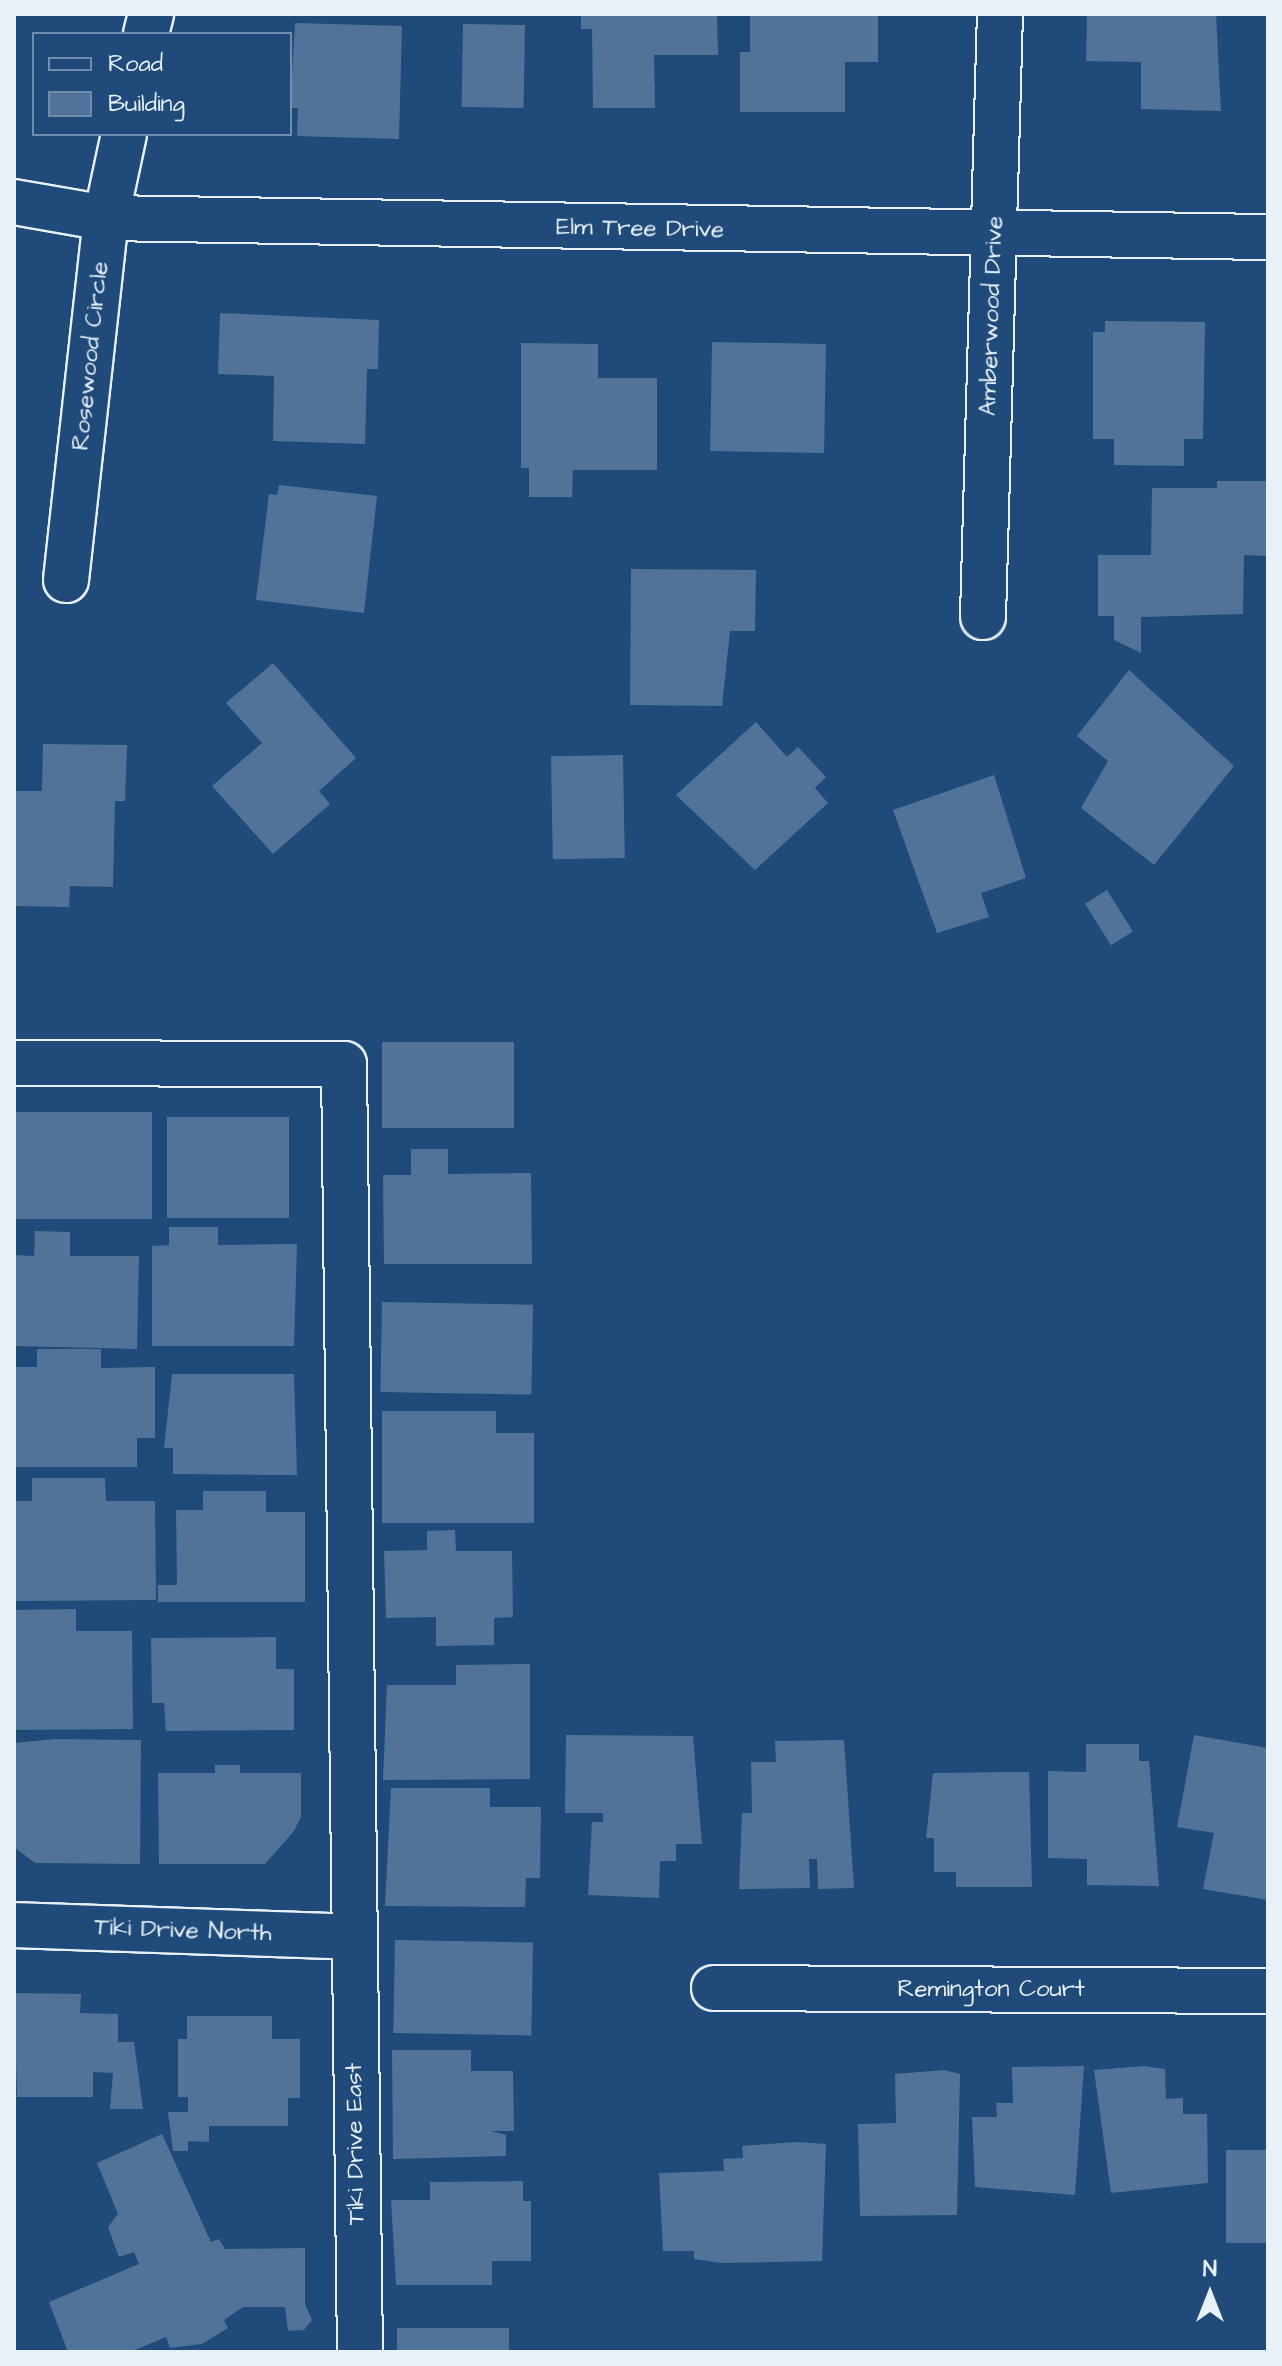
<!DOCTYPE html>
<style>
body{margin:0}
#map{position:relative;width:1282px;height:2366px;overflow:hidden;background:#1f4a7a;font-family:"Architects Daughter",sans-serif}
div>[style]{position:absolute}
.building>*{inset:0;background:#517399;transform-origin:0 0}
.roads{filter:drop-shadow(2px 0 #e8f1f8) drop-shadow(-2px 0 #e8f1f8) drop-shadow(0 2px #e8f1f8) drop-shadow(0 -2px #e8f1f8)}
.street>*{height:44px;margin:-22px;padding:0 22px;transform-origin:22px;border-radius:22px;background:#1f4a7a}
span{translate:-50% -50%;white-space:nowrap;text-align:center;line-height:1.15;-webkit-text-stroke:6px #1f4a7a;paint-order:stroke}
.street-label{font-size:24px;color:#e8f1f8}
.frame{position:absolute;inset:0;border:16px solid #e8f1f8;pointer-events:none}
.legend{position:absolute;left:32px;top:32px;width:260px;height:104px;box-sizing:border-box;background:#1f4a7a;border:2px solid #6f8dac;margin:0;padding:10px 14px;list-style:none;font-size:24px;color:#e8f1f8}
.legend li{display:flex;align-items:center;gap:16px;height:40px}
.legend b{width:40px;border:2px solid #6f8dac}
.north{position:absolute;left:1170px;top:2254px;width:80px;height:80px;-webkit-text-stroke:6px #1f4a7a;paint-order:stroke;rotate:0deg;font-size:22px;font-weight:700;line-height:32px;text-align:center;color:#e8f1f8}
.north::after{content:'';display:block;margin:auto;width:28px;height:36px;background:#e8f1f8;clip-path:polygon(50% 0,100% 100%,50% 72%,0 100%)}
</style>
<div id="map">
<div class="building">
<div style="clip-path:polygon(581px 14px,717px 14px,718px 55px,654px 55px,655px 108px,593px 108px,592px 29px,581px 29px)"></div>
<div style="clip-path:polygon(750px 14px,878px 14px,878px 62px,845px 62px,845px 112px,740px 112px,740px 52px,750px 52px)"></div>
<div style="clip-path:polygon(1087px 14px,1216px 14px,1221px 111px,1141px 109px,1141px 62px,1086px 61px)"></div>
<div style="clip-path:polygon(295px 23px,402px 26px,399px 139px,297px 136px,298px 108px,290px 108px)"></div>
<div style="left:463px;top:24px;width:62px;height:83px;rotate:1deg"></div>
<div style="clip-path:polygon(220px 313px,379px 320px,378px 369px,367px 369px,365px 444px,273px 441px,274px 376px,218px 374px)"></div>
<div style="clip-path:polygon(1105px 321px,1205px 322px,1203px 439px,1184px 439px,1184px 466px,1114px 465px,1114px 439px,1093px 439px,1093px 332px,1105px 332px)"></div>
<div style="left:712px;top:342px;width:114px;height:109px;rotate:1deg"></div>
<div style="clip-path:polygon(521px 343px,598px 344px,598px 378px,657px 378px,657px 470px,573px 470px,572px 497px,529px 497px,529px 468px,521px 468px)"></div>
<div style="clip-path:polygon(1217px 481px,1268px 481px,1268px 556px,1244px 555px,1243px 614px,1141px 617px,1141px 653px,1114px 640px,1114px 616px,1098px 616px,1098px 555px,1151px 555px,1152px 488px,1217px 488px)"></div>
<div style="clip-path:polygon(279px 485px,377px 496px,364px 613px,256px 600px,269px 494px,277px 495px)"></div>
<div style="clip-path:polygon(631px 569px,756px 570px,755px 631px,730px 631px,722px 706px,630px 705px)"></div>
<div style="clip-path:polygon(273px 663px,356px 758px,319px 791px,330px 804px,273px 854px,212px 786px,262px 743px,226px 703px)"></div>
<div style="clip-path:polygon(1129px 670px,1234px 766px,1154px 865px,1081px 808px,1108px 761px,1077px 736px)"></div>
<div style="clip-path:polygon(756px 722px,787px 757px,798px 747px,826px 777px,815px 788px,828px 803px,755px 870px,676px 795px)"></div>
<div style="clip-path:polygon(43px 744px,127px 745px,125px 801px,115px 801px,113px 887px,70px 886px,69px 907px,14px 906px,14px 791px,42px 791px)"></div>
<div style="left:623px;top:755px;width:103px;height:72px;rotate:89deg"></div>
<div style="clip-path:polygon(994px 775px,1026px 878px,981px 893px,989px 917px,937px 933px,893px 810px)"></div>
<div style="left:1107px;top:890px;width:49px;height:26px;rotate:58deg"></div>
<div style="left:514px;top:1042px;width:86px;height:132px;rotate:90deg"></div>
<div style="left:14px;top:1112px;width:138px;height:107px"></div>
<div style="left:167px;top:1117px;width:122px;height:101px"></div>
<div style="clip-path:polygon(411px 1149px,448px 1149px,448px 1174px,531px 1173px,532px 1264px,384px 1264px,383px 1175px,411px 1175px)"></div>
<div style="clip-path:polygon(169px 1227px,218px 1227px,218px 1245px,297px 1244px,294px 1346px,152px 1346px,152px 1246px,169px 1245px)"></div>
<div style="clip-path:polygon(35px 1231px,70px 1232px,70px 1256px,139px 1256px,137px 1349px,14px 1346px,14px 1255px,34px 1256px)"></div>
<div style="left:382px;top:1302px;width:151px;height:90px;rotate:1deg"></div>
<div style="clip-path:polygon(37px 1349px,101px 1349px,101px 1368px,155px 1367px,155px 1438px,137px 1438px,137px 1467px,14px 1467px,14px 1367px,37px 1367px)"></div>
<div style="clip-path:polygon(172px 1374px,294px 1374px,297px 1475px,173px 1474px,173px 1448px,164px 1448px)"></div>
<div style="clip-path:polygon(382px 1411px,496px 1411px,496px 1433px,534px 1433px,534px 1523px,382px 1523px)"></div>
<div style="clip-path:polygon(32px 1478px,105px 1478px,106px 1501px,155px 1501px,156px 1600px,14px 1601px,14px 1501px,32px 1501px)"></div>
<div style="clip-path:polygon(203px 1491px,266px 1491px,266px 1512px,305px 1512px,305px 1602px,158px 1602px,158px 1585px,177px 1585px,176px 1510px,203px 1510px)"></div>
<div style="clip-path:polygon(455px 1530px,456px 1551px,512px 1551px,513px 1617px,494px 1618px,494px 1645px,436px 1646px,436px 1617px,386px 1618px,384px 1551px,427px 1550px,427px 1531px)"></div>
<div style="clip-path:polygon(76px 1609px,76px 1631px,132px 1631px,133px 1729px,14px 1730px,16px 1610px)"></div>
<div style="clip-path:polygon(276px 1637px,276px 1669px,294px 1669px,294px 1730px,166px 1731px,164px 1703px,152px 1703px,151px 1638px)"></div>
<div style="clip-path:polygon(530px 1664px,530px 1779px,383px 1780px,387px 1685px,456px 1685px,456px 1665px)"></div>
<div style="clip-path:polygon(566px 1735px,693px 1736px,702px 1844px,676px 1844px,676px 1861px,660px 1861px,659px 1898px,588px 1895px,592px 1822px,603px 1822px,603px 1813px,565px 1813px)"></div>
<div style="clip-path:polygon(1194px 1735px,1268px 1748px,1268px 1900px,1203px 1889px,1214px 1833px,1177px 1827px)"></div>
<div style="clip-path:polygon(55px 1739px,141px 1740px,140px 1864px,35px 1863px,14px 1847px,14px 1743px)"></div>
<div style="clip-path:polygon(844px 1740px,854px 1888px,818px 1889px,817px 1859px,809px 1859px,810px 1888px,739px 1889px,742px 1813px,752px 1813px,751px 1762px,776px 1762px,775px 1741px)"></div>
<div style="clip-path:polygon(1086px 1744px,1139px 1744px,1139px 1761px,1149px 1761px,1159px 1886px,1087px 1885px,1087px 1859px,1048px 1858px,1048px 1771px,1086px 1772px)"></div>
<div style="clip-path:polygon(215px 1765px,240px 1765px,240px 1773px,301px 1773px,301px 1817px,294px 1831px,265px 1864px,159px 1864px,158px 1773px,215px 1773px)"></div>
<div style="clip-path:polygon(1029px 1772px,1032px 1887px,956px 1887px,956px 1872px,934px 1872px,934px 1838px,926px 1838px,933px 1773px)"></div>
<div style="clip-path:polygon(391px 1788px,490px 1788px,490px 1807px,541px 1807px,540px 1878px,526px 1878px,525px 1907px,385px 1906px)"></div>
<div style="left:395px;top:1940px;width:138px;height:93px;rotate:1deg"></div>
<div style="clip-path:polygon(14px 1993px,81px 1994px,80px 2013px,118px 2014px,118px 2042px,134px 2042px,143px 2109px,110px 2109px,113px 2073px,93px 2072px,93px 2097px,17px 2097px)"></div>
<div style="clip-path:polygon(187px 2016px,272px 2016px,272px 2039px,300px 2039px,300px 2098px,288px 2098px,288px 2126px,209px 2126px,209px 2142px,188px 2141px,188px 2151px,173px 2151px,168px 2112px,188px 2112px,188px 2097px,178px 2097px,178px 2039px,187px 2039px)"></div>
<div style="clip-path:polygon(392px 2050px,471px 2050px,471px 2071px,513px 2071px,514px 2131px,491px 2131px,506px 2135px,506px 2156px,393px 2159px)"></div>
<div style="clip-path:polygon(1084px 2066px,1075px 2195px,975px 2187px,972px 2117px,997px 2117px,996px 2103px,1013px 2103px,1012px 2067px)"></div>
<div style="clip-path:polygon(1144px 2066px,1165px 2069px,1166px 2099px,1183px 2098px,1183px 2114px,1207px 2114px,1208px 2183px,1111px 2193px,1094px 2070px)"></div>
<div style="clip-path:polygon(944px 2070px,960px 2074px,957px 2215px,860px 2216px,858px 2124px,896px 2123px,895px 2074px)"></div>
<div style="clip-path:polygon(162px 2134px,211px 2242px,219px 2239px,225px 2249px,305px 2248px,305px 2304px,312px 2320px,304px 2330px,288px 2331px,285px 2307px,243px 2307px,224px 2320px,228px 2328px,202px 2344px,170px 2348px,166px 2337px,130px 2352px,68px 2352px,49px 2302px,139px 2264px,134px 2252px,119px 2257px,108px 2227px,118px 2214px,97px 2163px)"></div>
<div style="clip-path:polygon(796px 2142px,826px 2144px,822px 2261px,723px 2263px,694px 2259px,694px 2251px,663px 2251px,659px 2173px,724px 2171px,723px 2159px,743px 2158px,742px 2146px)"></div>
<div style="left:1268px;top:2150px;width:93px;height:42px;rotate:90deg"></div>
<div style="clip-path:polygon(523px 2181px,523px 2201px,531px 2201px,531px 2261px,492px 2261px,492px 2285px,396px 2285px,391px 2200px,430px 2200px,430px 2182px)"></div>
<div style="left:397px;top:2328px;width:112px;height:24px"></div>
</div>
<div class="roads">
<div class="street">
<div style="left:146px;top:34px;width:21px;rotate:-76deg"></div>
<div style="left:14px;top:202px;width:93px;rotate:9.9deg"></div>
<div style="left:106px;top:218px;width:1162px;rotate:0.94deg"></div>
<div style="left:66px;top:580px;width:364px;rotate:-83.7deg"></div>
<div style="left:106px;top:218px;width:86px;rotate:-77.9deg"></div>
<div style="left:983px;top:617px;width:603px;rotate:-88.39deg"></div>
<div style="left:14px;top:1063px;width:330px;rotate:0.2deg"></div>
<div style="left:344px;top:1064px;width:1288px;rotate:89.29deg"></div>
<div style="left:14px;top:1925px;width:338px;rotate:2deg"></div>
<div style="left:714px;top:1988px;width:554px;rotate:0.31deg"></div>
</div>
</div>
<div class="street-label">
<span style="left:640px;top:229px;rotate:1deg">Elm Tree Drive</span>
<span style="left:992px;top:316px;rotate:-88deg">Amberwood Drive</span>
<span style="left:91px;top:356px;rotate:-84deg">Rosewood Circle</span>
<span style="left:183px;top:1931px;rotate:2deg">Tiki Drive North</span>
<span style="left:991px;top:1990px">Remington Court</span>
<span style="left:356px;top:2144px;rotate:-91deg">Tiki Drive East</span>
</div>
<div class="frame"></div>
<ul class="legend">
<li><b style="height:10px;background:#1f4a7a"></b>Road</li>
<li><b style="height:22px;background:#517399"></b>Building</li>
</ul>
<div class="north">N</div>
</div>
